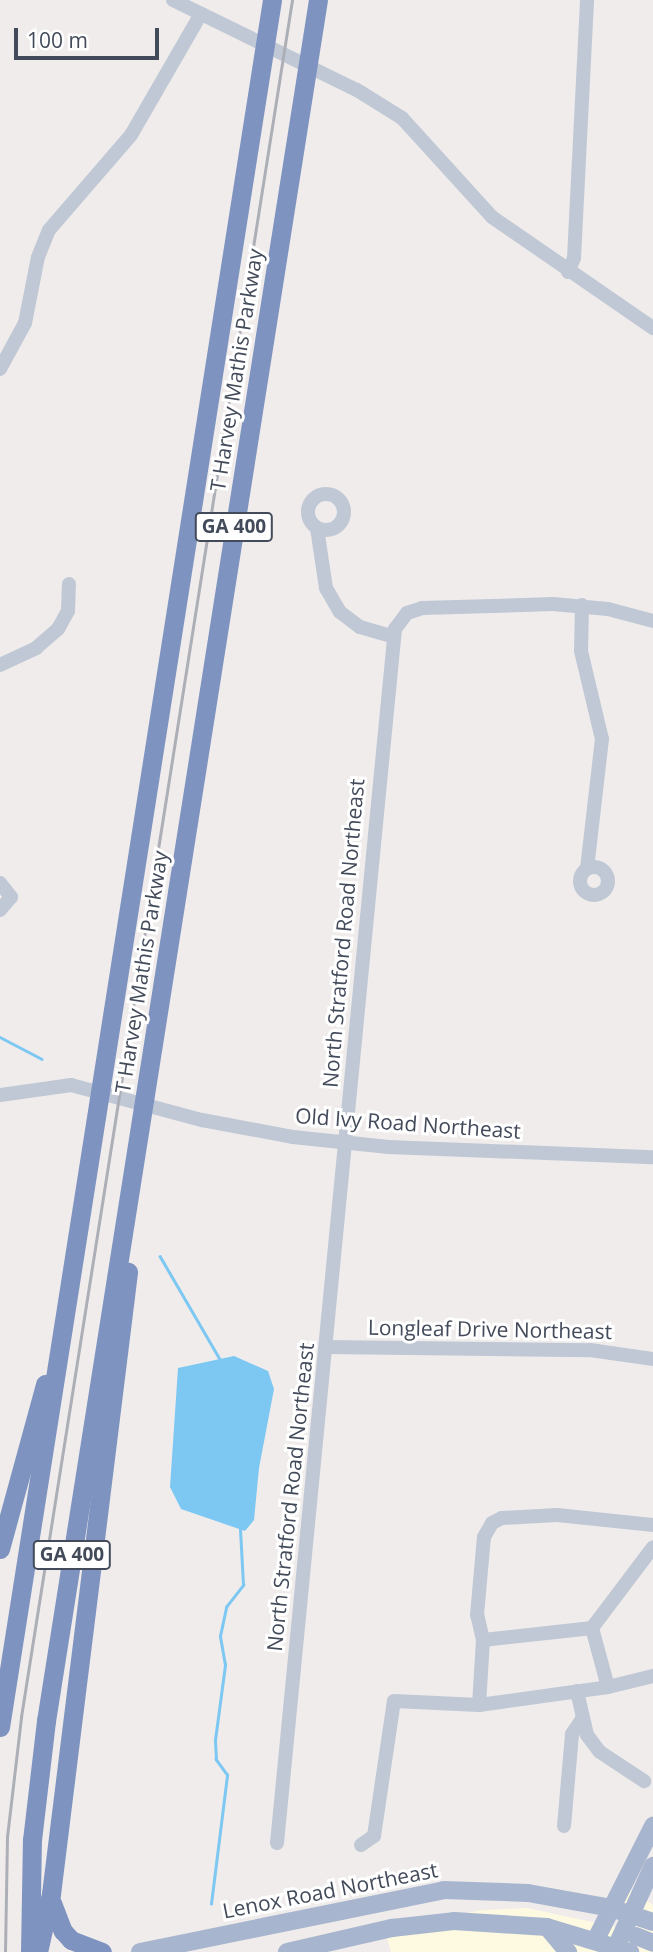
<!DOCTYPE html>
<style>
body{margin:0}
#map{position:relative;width:653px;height:1952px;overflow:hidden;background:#efeceb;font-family:"Open Sans",sans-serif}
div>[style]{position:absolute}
.commercial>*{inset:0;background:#fdfae1}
.water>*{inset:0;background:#7dc7f3}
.stream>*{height:2.5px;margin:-1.25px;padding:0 1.25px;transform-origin:1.25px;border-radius:1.25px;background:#7dc7f3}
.minor>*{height:14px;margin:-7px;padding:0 7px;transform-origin:7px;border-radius:7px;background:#c0c8d5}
.minor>.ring{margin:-7px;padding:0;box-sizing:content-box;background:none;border:14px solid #c0c8d5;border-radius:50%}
.major>*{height:18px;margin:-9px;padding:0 9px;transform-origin:9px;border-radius:9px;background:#a8b5ce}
.highway>*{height:19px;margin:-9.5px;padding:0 9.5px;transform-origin:9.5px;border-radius:9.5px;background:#7e93c0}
.rail>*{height:2.5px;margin:-1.25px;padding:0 1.25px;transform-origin:1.25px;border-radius:1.25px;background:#adafb7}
span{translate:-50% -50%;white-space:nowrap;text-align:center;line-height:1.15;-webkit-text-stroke:6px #fff;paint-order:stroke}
.shield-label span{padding:2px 5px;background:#fff;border:2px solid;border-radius:5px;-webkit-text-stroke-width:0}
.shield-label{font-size:19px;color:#434b5b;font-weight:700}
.street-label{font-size:21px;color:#434b5b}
.scale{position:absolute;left:14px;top:28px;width:145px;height:32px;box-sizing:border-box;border:4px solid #434b5b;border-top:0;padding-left:9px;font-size:21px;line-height:24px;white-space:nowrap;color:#434b5b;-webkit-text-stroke:5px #fff;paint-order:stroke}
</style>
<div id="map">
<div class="commercial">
<div style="clip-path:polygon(629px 1889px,653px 1905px,653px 1952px,391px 1952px,383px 1926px,484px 1910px,527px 1908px,616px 1927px)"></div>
</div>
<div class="water">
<div style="clip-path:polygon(234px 1356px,268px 1371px,274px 1389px,259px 1468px,254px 1520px,245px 1531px,181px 1509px,170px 1487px,178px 1368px)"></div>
</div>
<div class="stream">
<div style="left:0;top:1037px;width:47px;rotate:27.6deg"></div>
<div style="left:160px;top:1256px;width:119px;rotate:59.8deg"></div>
<div style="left:211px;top:1904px;width:130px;rotate:-82.9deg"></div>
<div style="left:227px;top:1775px;width:19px;rotate:-126deg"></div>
<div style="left:216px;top:1760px;width:20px;rotate:-93deg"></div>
<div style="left:215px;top:1740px;width:76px;rotate:-82.4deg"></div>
<div style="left:225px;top:1665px;width:29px;rotate:-100deg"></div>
<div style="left:220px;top:1636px;width:30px;rotate:-78deg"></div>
<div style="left:226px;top:1607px;width:28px;rotate:-52deg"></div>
<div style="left:243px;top:1585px;width:55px;rotate:-93.1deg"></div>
</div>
<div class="minor">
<div style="left:173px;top:0;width:205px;rotate:26.1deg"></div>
<div style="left:357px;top:90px;width:53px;rotate:31.9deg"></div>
<div style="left:402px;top:118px;width:134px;rotate:47.7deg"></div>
<div style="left:492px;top:217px;width:196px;rotate:34.6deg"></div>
<div style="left:568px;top:272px;width:15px;rotate:-67deg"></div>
<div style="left:574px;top:258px;width:258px;rotate:-87.1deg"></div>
<div style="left:0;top:369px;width:52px;rotate:-61.5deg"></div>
<div style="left:25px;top:323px;width:67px;rotate:-78.9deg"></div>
<div style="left:38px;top:257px;width:29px;rotate:-68deg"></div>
<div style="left:49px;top:230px;width:125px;rotate:-49.2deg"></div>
<div style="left:131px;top:135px;width:140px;rotate:-60deg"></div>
<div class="ring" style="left:308px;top:494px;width:22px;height:22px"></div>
<div style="left:317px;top:528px;width:61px;rotate:81.5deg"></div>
<div style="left:326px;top:588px;width:28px;rotate:60deg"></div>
<div style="left:340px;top:612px;width:25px;rotate:37deg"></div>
<div style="left:360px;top:627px;width:35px;rotate:16deg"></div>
<div style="left:582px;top:605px;width:46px;rotate:91.2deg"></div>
<div style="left:581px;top:651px;width:90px;rotate:76.6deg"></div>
<div style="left:602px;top:739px;width:131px;rotate:96.6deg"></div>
<div style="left:0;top:665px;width:40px;rotate:-25deg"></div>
<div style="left:36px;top:648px;width:29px;rotate:-41deg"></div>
<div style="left:58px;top:629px;width:21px;rotate:-61deg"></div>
<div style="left:68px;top:611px;width:27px;rotate:-88deg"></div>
<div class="ring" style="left:580px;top:867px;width:14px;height:14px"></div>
<div style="left:0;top:883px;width:18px;rotate:52deg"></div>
<div style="left:11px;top:897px;width:17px;rotate:130deg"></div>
<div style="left:0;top:1095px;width:72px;rotate:-8deg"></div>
<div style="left:71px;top:1085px;width:136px;rotate:15deg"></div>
<div style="left:202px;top:1120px;width:93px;rotate:10.6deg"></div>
<div style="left:293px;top:1137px;width:96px;rotate:6deg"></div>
<div style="left:388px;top:1147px;width:265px;rotate:2.2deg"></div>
<div style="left:326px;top:1347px;width:264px;rotate:0.7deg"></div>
<div style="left:590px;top:1350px;width:64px;rotate:8.1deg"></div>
<div style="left:592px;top:1628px;width:61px;rotate:74.8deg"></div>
<div style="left:483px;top:1640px;width:110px;rotate:-6.3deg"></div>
<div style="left:592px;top:1628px;width:101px;rotate:-53deg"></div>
<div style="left:577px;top:1691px;width:45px;rotate:77.2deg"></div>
<div style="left:587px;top:1735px;width:21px;rotate:53deg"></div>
<div style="left:600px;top:1752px;width:53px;rotate:33.4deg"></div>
<div style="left:479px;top:1705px;width:65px;rotate:-86.5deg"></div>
<div style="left:483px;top:1640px;width:26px;rotate:-103deg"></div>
<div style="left:477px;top:1615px;width:78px;rotate:-84.9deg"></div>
<div style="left:484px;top:1537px;width:16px;rotate:-60deg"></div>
<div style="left:492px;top:1523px;width:11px;rotate:-27deg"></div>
<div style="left:502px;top:1518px;width:55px;rotate:-3.1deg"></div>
<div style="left:557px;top:1515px;width:97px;rotate:5.9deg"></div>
<div style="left:564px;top:1826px;width:92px;rotate:-85deg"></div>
<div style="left:572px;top:1734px;width:18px;rotate:-56deg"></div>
<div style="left:277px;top:1843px;width:1220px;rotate:-84.45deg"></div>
<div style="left:395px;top:629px;width:20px;rotate:-53deg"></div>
<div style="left:407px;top:613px;width:16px;rotate:-18deg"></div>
<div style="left:422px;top:608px;width:131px;rotate:-1.7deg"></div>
<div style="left:553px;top:604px;width:55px;rotate:5.2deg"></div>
<div style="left:608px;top:609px;width:47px;rotate:14.9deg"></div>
<div style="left:361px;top:1845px;width:16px;rotate:-35deg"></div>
<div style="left:374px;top:1836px;width:136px;rotate:-81.6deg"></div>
<div style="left:394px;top:1701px;width:85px;rotate:2.7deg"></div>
<div style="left:479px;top:1705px;width:130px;rotate:-7.9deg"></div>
<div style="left:608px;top:1687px;width:46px;rotate:-13.7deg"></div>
</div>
<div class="major">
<div style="left:547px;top:1927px;width:33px;rotate:50deg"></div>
<div style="left:636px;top:1936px;width:18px;rotate:22deg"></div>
<div style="left:596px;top:1939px;width:127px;rotate:-63.2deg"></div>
<div style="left:617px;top:1945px;width:87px;rotate:-65.5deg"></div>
<div style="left:140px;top:1952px;width:310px;rotate:-11.5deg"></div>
<div style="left:444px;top:1890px;width:84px;rotate:2deg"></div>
<div style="left:528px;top:1893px;width:84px;rotate:10.2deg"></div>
<div style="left:611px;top:1908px;width:44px;rotate:18.4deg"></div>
<div style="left:287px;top:1952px;width:108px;rotate:-12.9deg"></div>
<div style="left:392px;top:1928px;width:62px;rotate:-6.4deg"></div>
<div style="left:454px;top:1921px;width:93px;rotate:3.7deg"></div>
<div style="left:547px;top:1927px;width:87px;rotate:16.8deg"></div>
</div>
<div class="highway">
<div style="left:0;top:1549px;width:171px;rotate:-74.7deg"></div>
<div style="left:0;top:1727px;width:1748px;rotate:-81.05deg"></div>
<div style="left:52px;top:1903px;width:30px;rotate:69deg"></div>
<div style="left:63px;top:1931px;width:12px;rotate:48deg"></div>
<div style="left:71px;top:1940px;width:33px;rotate:21deg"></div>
<div style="left:30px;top:1952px;width:112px;rotate:-89deg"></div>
<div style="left:32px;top:1840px;width:120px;rotate:-83.3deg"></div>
<div style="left:46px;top:1721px;width:1742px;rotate:-81.02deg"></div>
<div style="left:38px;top:1952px;width:59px;rotate:-77.4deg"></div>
<div style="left:51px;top:1894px;width:627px;rotate:-82.94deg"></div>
</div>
<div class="rail">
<div style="left:5px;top:1952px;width:115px;rotate:-89deg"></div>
<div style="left:7px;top:1837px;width:121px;rotate:-83.3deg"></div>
<div style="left:21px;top:1717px;width:1738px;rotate:-81.03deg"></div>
</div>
<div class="shield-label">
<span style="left:234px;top:527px">GA 400</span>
<span style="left:72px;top:1555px">GA 400</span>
</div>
<div class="street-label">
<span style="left:236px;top:370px;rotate:-81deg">T Harvey Mathis Parkway</span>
<span style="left:343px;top:933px;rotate:-85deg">North Stratford Road Northeast</span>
<span style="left:141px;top:972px;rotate:-81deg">T Harvey Mathis Parkway</span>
<span style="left:408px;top:1123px;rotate:4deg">Old Ivy Road Northeast</span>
<span style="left:490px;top:1329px;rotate:1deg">Longleaf Drive Northeast</span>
<span style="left:290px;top:1497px;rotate:-84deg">North Stratford Road Northeast</span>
<span style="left:330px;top:1890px;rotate:-11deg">Lenox Road Northeast</span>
</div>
<div class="scale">100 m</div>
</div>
